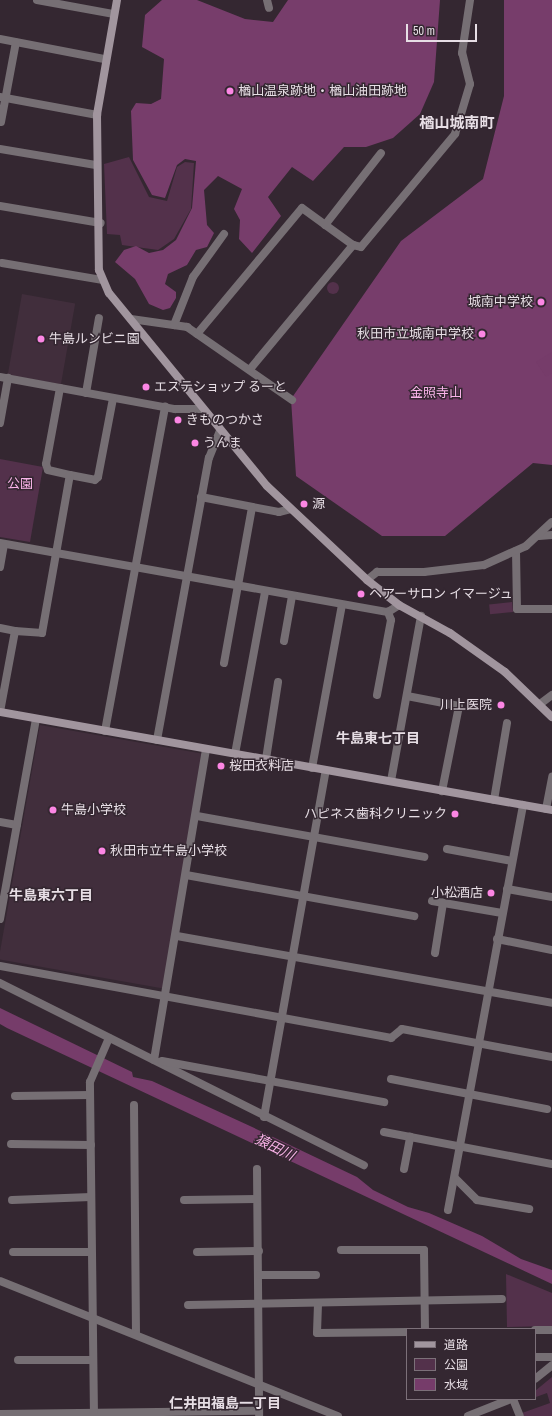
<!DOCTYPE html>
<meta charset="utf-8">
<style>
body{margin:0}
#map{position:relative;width:552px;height:1416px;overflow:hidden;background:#342731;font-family:"Archivo Narrow","Noto Sans JP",sans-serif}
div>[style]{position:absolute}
.built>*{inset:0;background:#412e3c;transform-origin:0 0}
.green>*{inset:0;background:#53314b;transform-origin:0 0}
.round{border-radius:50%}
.forest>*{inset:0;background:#773d6b}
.water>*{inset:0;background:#763c6a}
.street>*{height:8px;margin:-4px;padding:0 4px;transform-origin:4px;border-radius:4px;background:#766f74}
.secondary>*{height:8px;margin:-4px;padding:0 4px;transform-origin:4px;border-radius:4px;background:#a1959e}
.dots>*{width:11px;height:11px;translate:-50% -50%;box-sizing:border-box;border:2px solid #342731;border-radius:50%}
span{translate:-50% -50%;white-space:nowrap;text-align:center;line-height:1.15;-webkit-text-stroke:3px #342731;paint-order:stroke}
.poi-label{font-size:13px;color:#e7dee5}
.left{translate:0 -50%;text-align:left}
.right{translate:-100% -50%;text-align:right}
.park-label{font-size:13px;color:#f9b4e9}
.neighbourhood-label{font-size:14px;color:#e7dee5;font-weight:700}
.water-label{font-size:14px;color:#f7b1e6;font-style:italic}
.quarter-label{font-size:15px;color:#e7dee5;font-weight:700}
.legend{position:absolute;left:406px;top:1328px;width:130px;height:72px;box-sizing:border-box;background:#342731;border:1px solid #7c7079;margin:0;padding:5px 7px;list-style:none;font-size:12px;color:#e7dee5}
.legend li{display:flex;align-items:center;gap:8px;height:20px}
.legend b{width:20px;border:1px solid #7c7079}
.scale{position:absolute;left:406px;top:24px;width:71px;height:18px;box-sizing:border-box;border:2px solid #e7dee5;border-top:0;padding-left:5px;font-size:12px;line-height:14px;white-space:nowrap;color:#e7dee5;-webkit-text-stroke:3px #342731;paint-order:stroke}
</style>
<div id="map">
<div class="built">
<div style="left:22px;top:294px;width:54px;height:82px;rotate:10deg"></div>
<div style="left:40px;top:725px;width:167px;height:238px;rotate:10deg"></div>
</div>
<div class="green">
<div style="clip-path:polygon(129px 157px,149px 197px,167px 201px,177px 167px,185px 162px,194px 163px,191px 209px,174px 239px,158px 250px,122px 245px,120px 235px,107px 234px,104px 164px)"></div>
<div class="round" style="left:327px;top:282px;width:12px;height:12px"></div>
<div style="clip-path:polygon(0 459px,43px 467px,30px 542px,0 537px)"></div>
<div style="left:512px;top:602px;width:10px;height:23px;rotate:84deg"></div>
<div style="clip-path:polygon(506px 1274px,552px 1293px,552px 1326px,507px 1327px)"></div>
<div style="clip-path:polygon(552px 1377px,552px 1416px,524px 1416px,522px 1413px,550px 1403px,547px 1393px,536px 1397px,535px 1391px)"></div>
</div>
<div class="forest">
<div style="clip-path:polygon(162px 0,197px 0,245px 19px,273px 22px,288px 0,440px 0,434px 82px,420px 114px,393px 138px,366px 147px,344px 147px,313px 181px,292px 167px,268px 197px,281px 216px,252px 253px,239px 239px,240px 220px,234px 209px,242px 189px,218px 176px,204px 190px,207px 225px,214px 233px,207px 247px,196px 250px,187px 265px,168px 274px,165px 284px,176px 292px,176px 298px,170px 308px,163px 310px,149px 304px,135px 279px,115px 262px,124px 250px,136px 246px,149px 253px,163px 250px,176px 240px,192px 208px,196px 161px,185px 159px,177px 165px,165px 198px,152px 195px,133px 160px,131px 111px,136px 103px,151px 104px,161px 99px,164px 59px,142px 47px,145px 15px)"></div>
<div style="clip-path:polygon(504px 0,552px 0,552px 465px,533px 463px,445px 536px,382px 536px,296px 476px,291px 399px,401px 241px,483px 179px,504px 96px)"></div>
</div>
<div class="water">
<div style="clip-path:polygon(552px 352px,552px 373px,546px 377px,536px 362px)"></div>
<div style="clip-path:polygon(0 1008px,132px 1072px,133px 1077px,152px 1081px,250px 1126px,357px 1177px,373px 1190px,408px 1207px,429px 1213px,482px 1236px,521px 1259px,552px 1270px,552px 1284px,7px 1028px,0 1024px)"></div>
</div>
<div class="street">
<div style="left:37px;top:0;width:77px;rotate:10.4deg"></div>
<div style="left:267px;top:0;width:8px;rotate:76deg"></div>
<div style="left:0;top:39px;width:106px;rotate:10.9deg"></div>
<div style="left:0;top:97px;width:99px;rotate:10.5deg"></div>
<div style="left:1px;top:122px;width:81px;rotate:-79.4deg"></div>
<div style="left:0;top:149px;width:97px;rotate:9.5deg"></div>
<div style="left:0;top:206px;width:102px;rotate:9.6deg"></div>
<div style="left:325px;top:225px;width:91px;rotate:-52.1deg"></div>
<div style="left:2px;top:263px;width:101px;rotate:9.6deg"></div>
<div style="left:131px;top:319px;width:57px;rotate:8.1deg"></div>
<div style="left:187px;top:327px;width:128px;rotate:34.8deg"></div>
<div style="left:174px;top:325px;width:52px;rotate:-68.4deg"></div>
<div style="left:193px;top:277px;width:53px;rotate:-54.2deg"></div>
<div style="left:197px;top:334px;width:164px;rotate:-50.2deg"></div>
<div style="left:302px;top:208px;width:63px;rotate:36deg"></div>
<div style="left:251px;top:368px;width:160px;rotate:-50.3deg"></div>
<div style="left:353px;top:245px;width:8px;rotate:14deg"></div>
<div style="left:361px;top:247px;width:147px;rotate:-50.2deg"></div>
<div style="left:455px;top:134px;width:52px;rotate:-73.3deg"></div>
<div style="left:470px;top:84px;width:32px;rotate:-104deg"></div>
<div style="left:462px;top:53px;width:54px;rotate:-81.4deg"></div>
<div style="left:0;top:377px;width:178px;rotate:10.4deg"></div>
<div style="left:175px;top:409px;width:27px"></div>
<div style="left:60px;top:388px;width:77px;rotate:100.4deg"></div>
<div style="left:46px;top:464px;width:6px;rotate:72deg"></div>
<div style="left:48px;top:470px;width:23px;rotate:13deg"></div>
<div style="left:70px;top:475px;width:25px;rotate:11deg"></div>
<div style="left:95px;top:480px;width:4px;rotate:-45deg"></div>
<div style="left:98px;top:477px;width:80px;rotate:-79.2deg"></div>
<div style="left:86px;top:393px;width:76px;rotate:-80.2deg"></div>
<div style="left:0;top:423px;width:46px;rotate:-79.9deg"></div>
<div style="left:201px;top:497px;width:79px;rotate:10.9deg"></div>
<div style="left:279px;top:512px;width:12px;rotate:-14deg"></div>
<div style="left:539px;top:536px;width:13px;rotate:-4deg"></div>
<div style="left:0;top:543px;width:394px;rotate:10.1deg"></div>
<div style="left:388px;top:612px;width:13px;rotate:-32deg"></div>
<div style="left:516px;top:551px;width:58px;rotate:89deg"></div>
<div style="left:517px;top:609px;width:35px"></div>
<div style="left:0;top:567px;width:23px;rotate:-80deg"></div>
<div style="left:367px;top:580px;width:13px;rotate:-39deg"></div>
<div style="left:377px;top:572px;width:47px"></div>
<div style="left:424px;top:572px;width:60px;rotate:-6.7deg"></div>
<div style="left:484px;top:565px;width:46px;rotate:-24.3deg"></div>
<div style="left:526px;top:546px;width:35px;rotate:-43deg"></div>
<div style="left:0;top:628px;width:15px;rotate:11deg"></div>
<div style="left:15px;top:631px;width:82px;rotate:100.5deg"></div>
<div style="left:15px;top:631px;width:27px;rotate:4deg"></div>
<div style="left:42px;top:633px;width:160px;rotate:-80deg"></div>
<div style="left:284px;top:641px;width:46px;rotate:-79.9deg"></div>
<div style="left:224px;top:663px;width:158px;rotate:-79.8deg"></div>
<div style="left:377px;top:695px;width:76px;rotate:-79.4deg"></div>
<div style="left:391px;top:620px;width:9px;rotate:-111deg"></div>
<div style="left:407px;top:696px;width:53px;rotate:10.9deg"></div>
<div style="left:459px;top:706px;width:87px;rotate:101.3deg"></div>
<div style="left:540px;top:704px;width:15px;rotate:-37deg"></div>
<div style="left:105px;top:731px;width:330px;rotate:-79.5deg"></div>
<div style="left:157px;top:740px;width:287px;rotate:-79.6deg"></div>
<div style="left:209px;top:458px;width:29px;rotate:-68deg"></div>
<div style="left:235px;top:754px;width:165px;rotate:-79.5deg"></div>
<div style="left:266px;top:759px;width:78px;rotate:-81.1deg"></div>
<div style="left:312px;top:768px;width:166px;rotate:-79.6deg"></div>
<div style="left:391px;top:781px;width:168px;rotate:-79.7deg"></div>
<div style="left:494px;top:800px;width:78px;rotate:-80.4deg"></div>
<div style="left:546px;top:809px;width:33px;rotate:-79deg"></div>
<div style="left:197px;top:816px;width:231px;rotate:10.2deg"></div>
<div style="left:0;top:822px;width:17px;rotate:10deg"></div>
<div style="left:447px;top:849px;width:66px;rotate:10.5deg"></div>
<div style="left:186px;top:875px;width:232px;rotate:10.2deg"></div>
<div style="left:507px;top:889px;width:46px;rotate:10.1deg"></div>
<div style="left:432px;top:901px;width:71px;rotate:9.7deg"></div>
<div style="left:0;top:919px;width:203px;rotate:-79.8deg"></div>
<div style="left:177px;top:936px;width:381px;rotate:10.1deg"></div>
<div style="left:497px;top:939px;width:56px;rotate:11.3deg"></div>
<div style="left:435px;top:953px;width:51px;rotate:-80.9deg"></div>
<div style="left:0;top:966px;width:398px;rotate:10.4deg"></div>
<div style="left:391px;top:1038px;width:14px;rotate:-39deg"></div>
<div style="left:402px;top:1029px;width:153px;rotate:10.6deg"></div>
<div style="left:0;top:983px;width:407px;rotate:26.6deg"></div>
<div style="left:154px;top:1060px;width:315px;rotate:-80.5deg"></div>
<div style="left:162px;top:1061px;width:226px;rotate:10.5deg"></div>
<div style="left:391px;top:1079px;width:159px;rotate:10.9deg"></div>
<div style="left:15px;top:1096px;width:75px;rotate:-0.8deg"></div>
<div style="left:134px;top:1105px;width:229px;rotate:89.5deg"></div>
<div style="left:264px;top:1117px;width:352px;rotate:-79.9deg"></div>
<div style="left:384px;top:1132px;width:171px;rotate:10.8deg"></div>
<div style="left:11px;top:1144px;width:80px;rotate:0.7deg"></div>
<div style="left:257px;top:1169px;width:246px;rotate:89.5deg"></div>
<div style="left:404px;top:1169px;width:33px;rotate:-79deg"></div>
<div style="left:455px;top:1178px;width:31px;rotate:45deg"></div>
<div style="left:477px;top:1200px;width:53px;rotate:9.8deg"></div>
<div style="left:12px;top:1200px;width:79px;rotate:-2.2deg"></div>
<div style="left:184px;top:1200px;width:73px;rotate:-0.8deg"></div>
<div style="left:448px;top:1210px;width:412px;rotate:-79.5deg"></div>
<div style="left:341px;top:1250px;width:83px"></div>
<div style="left:424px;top:1250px;width:79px;rotate:89.3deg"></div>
<div style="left:13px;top:1252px;width:78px"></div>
<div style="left:197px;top:1252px;width:62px;rotate:-0.9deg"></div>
<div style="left:260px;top:1275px;width:56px"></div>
<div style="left:0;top:1281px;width:364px;rotate:21.8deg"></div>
<div style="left:318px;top:1304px;width:29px;rotate:92deg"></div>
<div style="left:317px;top:1333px;width:90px;rotate:-0.6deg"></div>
<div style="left:188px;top:1305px;width:314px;rotate:-1.1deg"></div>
<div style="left:535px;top:1330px;width:17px"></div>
<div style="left:535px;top:1357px;width:17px"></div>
<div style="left:18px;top:1360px;width:75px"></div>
<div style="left:535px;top:1379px;width:22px;rotate:-39deg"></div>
<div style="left:513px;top:1399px;width:18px;rotate:68deg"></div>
<div style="left:0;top:1414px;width:259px;rotate:-0.7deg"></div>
<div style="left:94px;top:1416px;width:334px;rotate:-90.7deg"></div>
<div style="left:90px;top:1082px;width:48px;rotate:-66.6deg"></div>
<div style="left:468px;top:1416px;width:46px;rotate:-21.6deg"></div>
</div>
<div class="secondary">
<div style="left:117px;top:0;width:117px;rotate:99.9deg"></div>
<div style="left:97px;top:115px;width:155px;rotate:89.3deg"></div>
<div style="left:99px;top:270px;width:25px;rotate:67deg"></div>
<div style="left:109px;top:293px;width:249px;rotate:50.7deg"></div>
<div style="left:267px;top:486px;width:137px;rotate:43.2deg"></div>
<div style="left:367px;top:580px;width:41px;rotate:38deg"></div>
<div style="left:399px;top:605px;width:58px;rotate:28.8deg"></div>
<div style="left:450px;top:633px;width:67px;rotate:35.3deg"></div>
<div style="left:505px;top:672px;width:65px;rotate:43.8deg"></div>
<div style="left:0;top:712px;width:561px;rotate:10.07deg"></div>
</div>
<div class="dots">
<div style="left:230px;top:91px;background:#fc86e4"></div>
<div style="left:541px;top:302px;background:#fc86e4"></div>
<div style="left:482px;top:334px;background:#fc86e4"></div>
<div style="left:41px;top:339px;background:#fc86e4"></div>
<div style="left:146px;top:387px;background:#fc86e4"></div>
<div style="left:178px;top:420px;background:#fc86e4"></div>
<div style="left:195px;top:443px;background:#fc86e4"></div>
<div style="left:304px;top:504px;background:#fc86e4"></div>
<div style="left:361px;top:594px;background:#fc86e4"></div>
<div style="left:501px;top:705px;background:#fc86e4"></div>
<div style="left:221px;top:766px;background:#fc86e4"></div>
<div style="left:53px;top:810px;background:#fc86e4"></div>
<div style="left:455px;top:814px;background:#fc86e4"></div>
<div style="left:102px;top:851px;background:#fc86e4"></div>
<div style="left:491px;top:893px;background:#fc86e4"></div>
</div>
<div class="poi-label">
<span class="left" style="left:238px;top:91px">楢山温泉跡地・楢山油田跡地</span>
<span class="right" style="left:533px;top:302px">城南中学校</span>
<span class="right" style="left:474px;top:334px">秋田市立城南中学校</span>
<span class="left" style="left:49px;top:339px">牛島ルンビニ園</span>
<span class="left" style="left:154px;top:387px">エステショップ るーと</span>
<span class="left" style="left:186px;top:420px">きものつかさ</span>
<span class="left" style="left:203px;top:443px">うんま</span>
<span class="left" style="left:312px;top:504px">源</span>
<span class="left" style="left:369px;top:594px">ヘアーサロン イマージュ</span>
<span class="right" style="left:492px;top:705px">川上医院</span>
<span class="left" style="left:229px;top:766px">桜田衣料店</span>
<span class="left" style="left:61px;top:810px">牛島小学校</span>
<span class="right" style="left:447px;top:814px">ハピネス歯科クリニック</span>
<span class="left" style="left:110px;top:851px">秋田市立牛島小学校</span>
<span class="right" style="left:483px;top:893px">小松酒店</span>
</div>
<div class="park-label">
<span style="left:436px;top:393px">金照寺山</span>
<span style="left:20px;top:484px">公園</span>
</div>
<div class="neighbourhood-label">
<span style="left:378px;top:738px">牛島東七丁目</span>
<span style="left:51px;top:895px">牛島東六丁目</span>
<span style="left:225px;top:1403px">仁井田福島一丁目</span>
</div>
<div class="water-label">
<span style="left:275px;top:1147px;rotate:26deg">猿田川</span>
</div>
<div class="quarter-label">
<span style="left:457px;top:123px">楢山城南町</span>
</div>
<ul class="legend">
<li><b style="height:5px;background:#a1959e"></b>道路</li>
<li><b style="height:11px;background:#53314b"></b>公園</li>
<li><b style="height:11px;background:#763c6a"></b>水域</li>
</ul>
<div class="scale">50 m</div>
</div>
